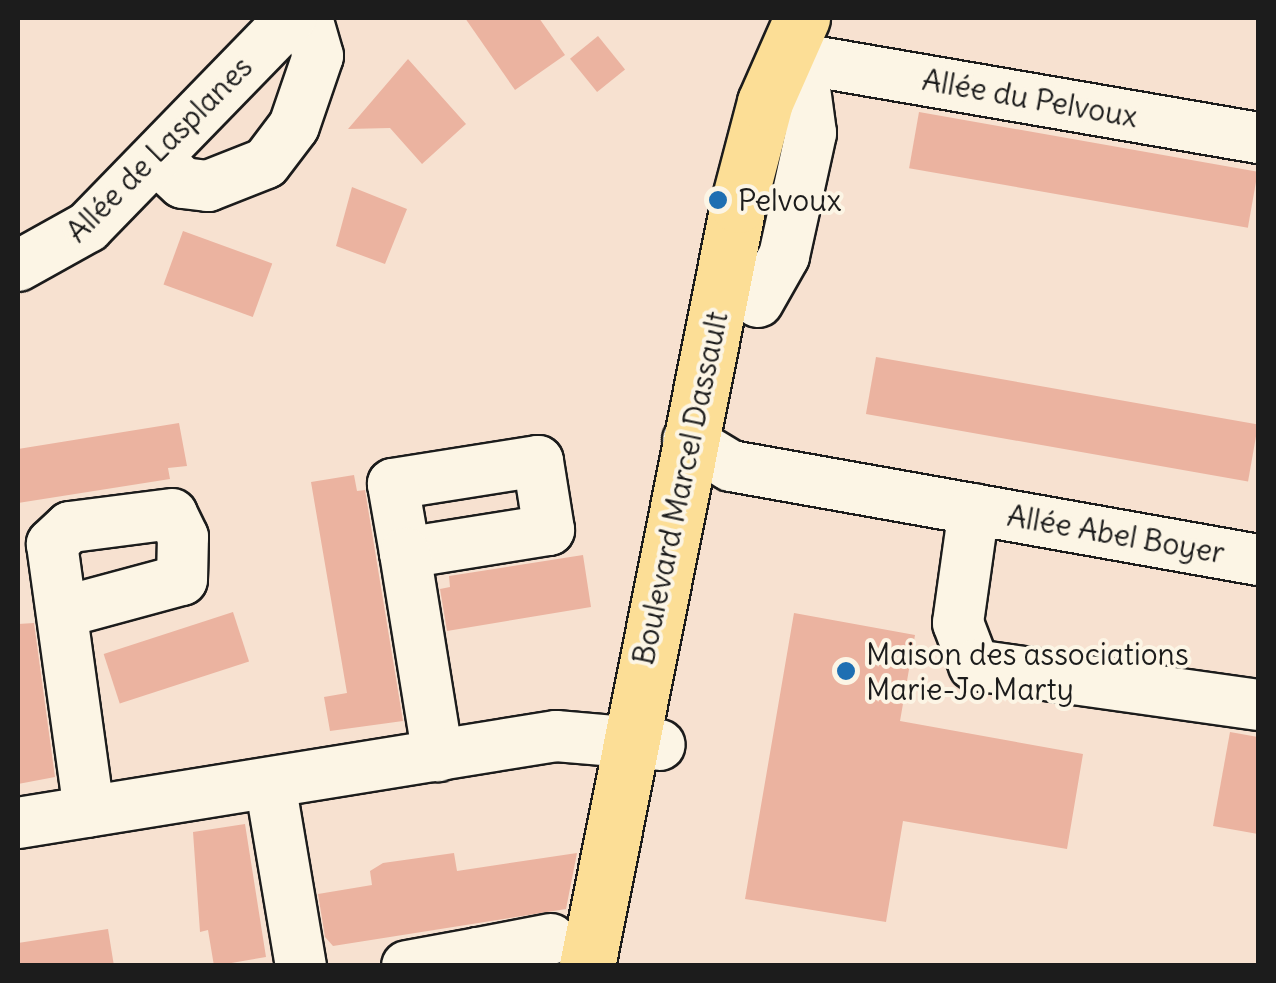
<!DOCTYPE html>
<meta charset="utf-8">
<style>
body{margin:0}
#map{position:relative;width:1276px;height:983px;overflow:hidden;background:#f7e1d0;font-family:Delius,sans-serif}
div>[style]{position:absolute}
.building>*{inset:0;background:#ebb3a0;transform-origin:0 0}
.roads{filter:drop-shadow(2px 0 #1c1c1c) drop-shadow(-2px 0 #1c1c1c) drop-shadow(0 2px #1c1c1c) drop-shadow(0 -2px #1c1c1c)}
.minor>*{height:50px;margin:-25px;padding:0 25px;transform-origin:25px;border-radius:25px;background:#fcf5e5}
.major>*{height:55px;margin:-27.5px;padding:0 27.5px;transform-origin:27.5px;border-radius:27.5px;background:#fcde96}
.dots>*{width:28px;height:28px;translate:-50% -50%;box-sizing:border-box;border:5px solid #fcf5e5;border-radius:50%}
span{translate:-50% -50%;white-space:nowrap;text-align:center;line-height:1.15;-webkit-text-stroke:8px #fcf5e5;paint-order:stroke}
.street-label{font-size:30px;color:#1c1c1c}
.poi-label{font-size:30px;color:#1c1c1c}
.left{translate:0 -50%;text-align:left}
.frame{position:absolute;inset:0;border:20px solid #1c1c1c;pointer-events:none}
</style>
<div id="map">
<div class="building">
<div style="clip-path:polygon(465px 18px,539px 18px,565px 55px,515px 90px)"></div>
<div style="left:598px;top:36px;width:43px;height:36px;rotate:51deg"></div>
<div style="clip-path:polygon(408px 59px,466px 124px,422px 164px,390px 128px,348px 129px)"></div>
<div style="left:919px;top:112px;width:344px;height:57px;rotate:10deg"></div>
<div style="clip-path:polygon(352px 187px,407px 209px,385px 264px,336px 246px)"></div>
<div style="left:183px;top:231px;width:95px;height:57px;rotate:20deg"></div>
<div style="left:876px;top:357px;width:388px;height:58px;rotate:10deg"></div>
<div style="clip-path:polygon(179px 423px,187px 466px,168px 468px,170px 479px,18px 503px,18px 449px)"></div>
<div style="clip-path:polygon(354px 475px,357px 491px,365px 490px,403px 721px,330px 731px,324px 697px,347px 693px,311px 482px)"></div>
<div style="clip-path:polygon(583px 555px,591px 607px,447px 631px,440px 589px,450px 587px,449px 576px)"></div>
<div style="left:233px;top:612px;width:52px;height:136px;rotate:72deg"></div>
<div style="clip-path:polygon(794px 613px,915px 635px,900px 721px,1083px 754px,1067px 849px,903px 821px,886px 922px,745px 899px)"></div>
<div style="clip-path:polygon(34px 623px,55px 777px,18px 784px,18px 624px)"></div>
<div style="clip-path:polygon(1230px 732px,1258px 737px,1258px 834px,1213px 826px)"></div>
<div style="clip-path:polygon(245px 824px,266px 957px,214px 966px,208px 930px,200px 932px,193px 832px)"></div>
<div style="clip-path:polygon(454px 853px,457px 871px,577px 853px,566px 909px,333px 946px,325px 937px,318px 894px,372px 885px,370px 871px,383px 863px)"></div>
<div style="clip-path:polygon(108px 929px,114px 966px,18px 966px,18px 943px)"></div>
</div>
<div class="roads">
<div class="minor">
<div style="left:157px;top:159px;width:35px;rotate:43deg"></div>
<div style="left:183px;top:183px;width:25px;rotate:7deg"></div>
<div style="left:208px;top:186px;width:62px;rotate:-21.6deg"></div>
<div style="left:266px;top:163px;width:46px;rotate:-52.9deg"></div>
<div style="left:294px;top:126px;width:74px;rotate:-71.1deg"></div>
<div style="left:318px;top:56px;width:40px;rotate:-106deg"></div>
<div style="left:18px;top:266px;width:80px;rotate:-29.1deg"></div>
<div style="left:88px;top:227px;width:291px;rotate:-45.8deg"></div>
<div style="left:758px;top:302px;width:53px;rotate:-60.5deg"></div>
<div style="left:784px;top:256px;width:126px;rotate:-77.6deg"></div>
<div style="left:811px;top:133px;width:75px;rotate:-97.7deg"></div>
<div style="left:801px;top:59px;width:464px;rotate:9.8deg"></div>
<div style="left:688px;top:440px;width:50px;rotate:31.2deg"></div>
<div style="left:731px;top:466px;width:535px;rotate:10.11deg"></div>
<div style="left:974px;top:509px;width:115px;rotate:98deg"></div>
<div style="left:958px;top:623px;width:45px;rotate:69.1deg"></div>
<div style="left:974px;top:665px;width:287px;rotate:8deg"></div>
<div style="left:405px;top:553px;width:146px;rotate:-9.1deg"></div>
<div style="left:549px;top:530px;width:70px;rotate:-99.1deg"></div>
<div style="left:538px;top:461px;width:147px;rotate:171deg"></div>
<div style="left:393px;top:484px;width:70px;rotate:80.1deg"></div>
<div style="left:405px;top:553px;width:206px;rotate:80.8deg"></div>
<div style="left:63px;top:612px;width:123px;rotate:-15.1deg"></div>
<div style="left:182px;top:580px;width:43px;rotate:-88.7deg"></div>
<div style="left:183px;top:537px;width:25px;rotate:-116deg"></div>
<div style="left:172px;top:514px;width:103px;rotate:172.7deg"></div>
<div style="left:70px;top:527px;width:25px;rotate:137deg"></div>
<div style="left:52px;top:544px;width:270px;rotate:82.1deg"></div>
<div style="left:270px;top:783px;width:186px;rotate:80.4deg"></div>
<div style="left:18px;top:823px;width:545px;rotate:-9.19deg"></div>
<div style="left:556px;top:736px;width:104px;rotate:4.9deg"></div>
<div style="left:478px;top:953px;width:74px;rotate:-10.9deg"></div>
<div style="left:407px;top:966px;width:72px;rotate:-10.4deg"></div>
<div style="left:478px;top:953px;width:13px;rotate:86deg"></div>
</div>
<div class="major">
<div style="left:587px;top:966px;width:776px;rotate:-78.78deg"></div>
<div style="left:738px;top:205px;width:106px;rotate:-75.3deg"></div>
<div style="left:765px;top:102px;width:92px;rotate:-66.2deg"></div>
</div>
</div>
<div class="dots">
<div style="left:718px;top:200px;background:#1f6fb2"></div>
<div style="left:846px;top:671px;background:#1f6fb2"></div>
</div>
<div class="street-label">
<span style="left:1030px;top:98px;rotate:10deg">Allée du Pelvoux</span>
<span style="left:159px;top:149px;rotate:-45deg">Allée de Lasplanes</span>
<span style="left:680px;top:488px;rotate:-78deg">Boulevard Marcel Dassault</span>
<span style="left:1116px;top:534px;rotate:10deg">Allée Abel Boyer</span>
</div>
<div class="poi-label">
<span class="left" style="left:738px;top:200px">Pelvoux</span>
<span class="left" style="left:866px;top:671px">Maison des associations<br>Marie-Jo Marty</span>
</div>
<div class="frame"></div>
</div>
